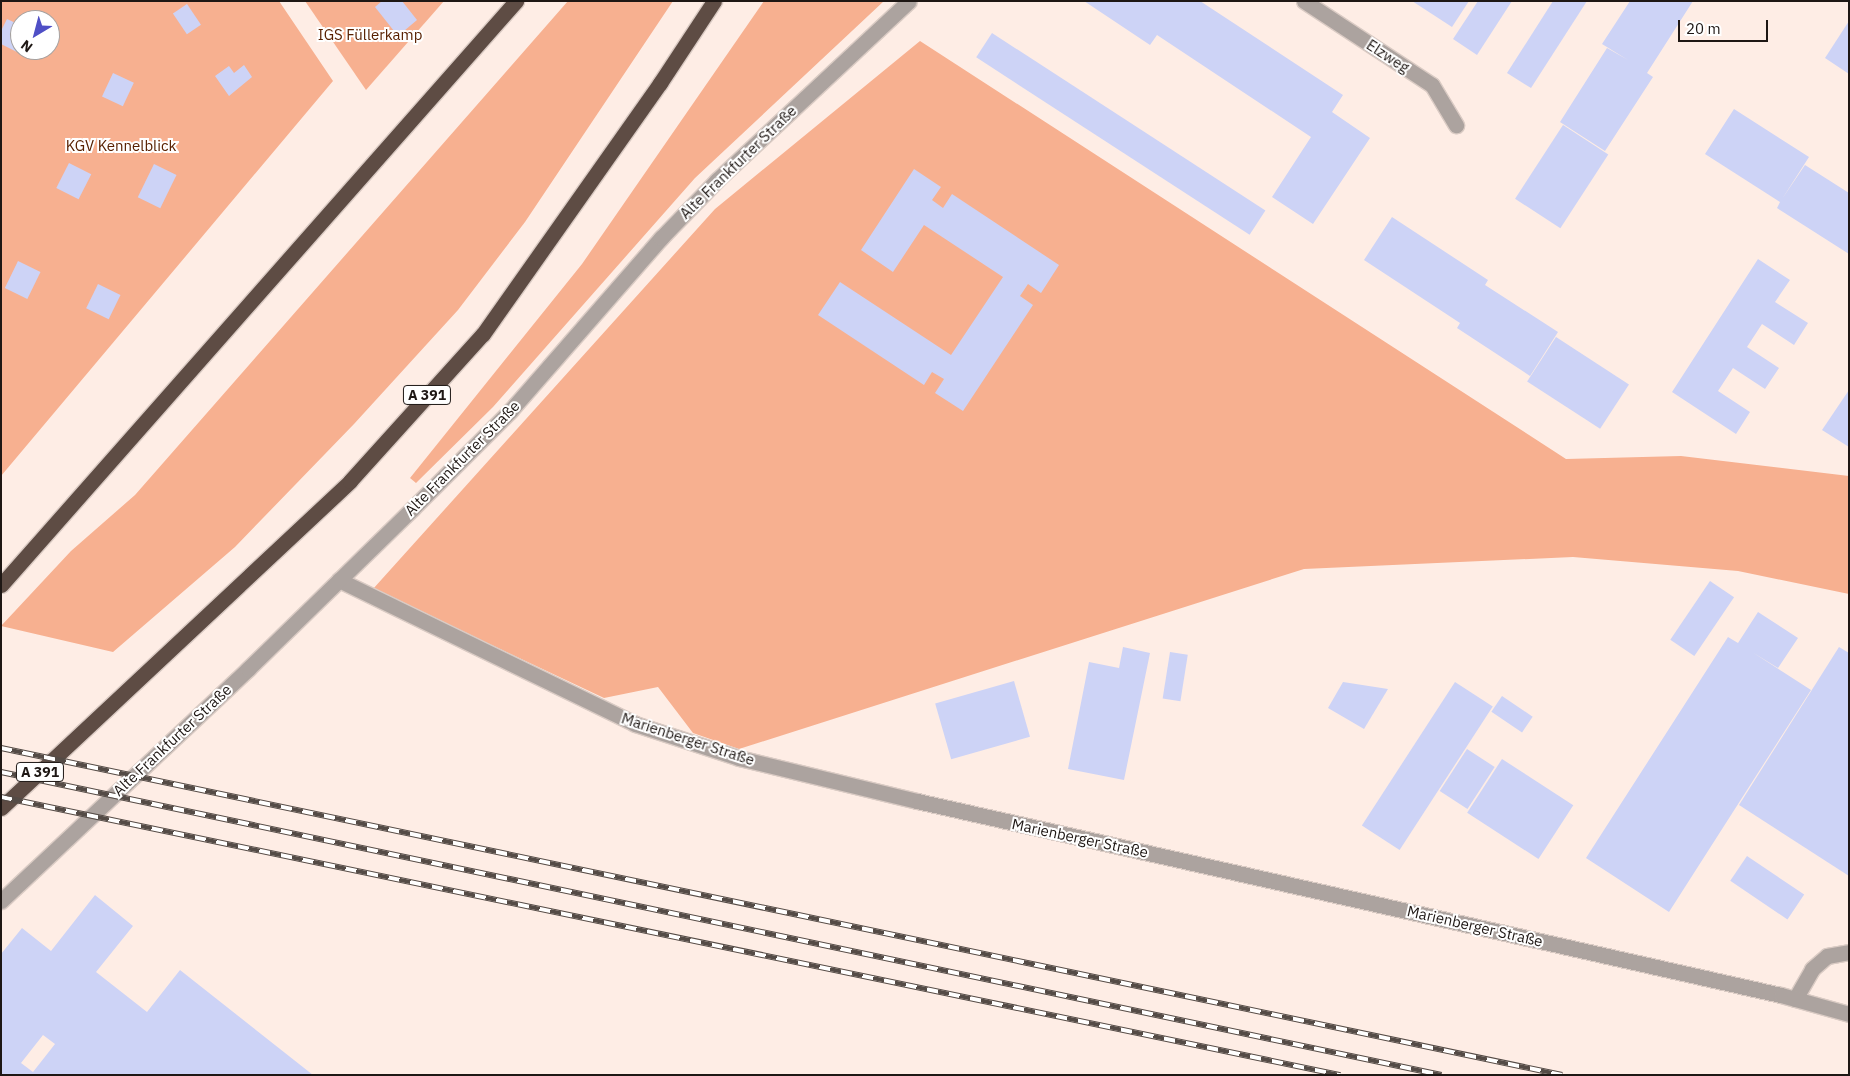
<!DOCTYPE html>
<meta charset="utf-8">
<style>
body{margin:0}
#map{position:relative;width:1850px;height:1076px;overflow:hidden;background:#feede5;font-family:"IBM Plex Sans",sans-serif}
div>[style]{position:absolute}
.green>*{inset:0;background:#f7b090}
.building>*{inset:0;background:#cdd3f6;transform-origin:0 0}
.roads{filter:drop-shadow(1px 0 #dacbc4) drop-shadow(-1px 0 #dacbc4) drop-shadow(0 1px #dacbc4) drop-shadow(0 -1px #dacbc4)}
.service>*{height:15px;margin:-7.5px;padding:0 7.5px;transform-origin:7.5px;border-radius:7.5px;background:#aca39f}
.minor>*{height:15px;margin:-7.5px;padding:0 7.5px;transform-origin:7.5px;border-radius:7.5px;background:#aca39f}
.tertiary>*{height:15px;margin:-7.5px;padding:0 7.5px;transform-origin:7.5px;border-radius:7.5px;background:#aca39f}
.motorway>*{height:15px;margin:-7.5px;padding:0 7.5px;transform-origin:7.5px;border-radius:7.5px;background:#5e4c44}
.rail>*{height:5.5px;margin-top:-2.75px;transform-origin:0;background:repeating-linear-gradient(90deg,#fff 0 11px,#544b46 0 22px);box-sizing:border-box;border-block:1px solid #544b46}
span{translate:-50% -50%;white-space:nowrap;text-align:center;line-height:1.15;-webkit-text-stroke:4px #fff;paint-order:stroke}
.shield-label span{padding:1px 4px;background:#fff;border:1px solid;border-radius:4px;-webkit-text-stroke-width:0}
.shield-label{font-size:14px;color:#1e1714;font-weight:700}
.park-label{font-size:15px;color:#582000}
.street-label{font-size:15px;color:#1e1714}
.frame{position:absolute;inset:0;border:2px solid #1e1714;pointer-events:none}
.north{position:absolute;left:10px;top:10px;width:50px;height:50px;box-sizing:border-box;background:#fff;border:1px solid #a5a2a1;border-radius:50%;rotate:217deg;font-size:14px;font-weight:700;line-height:20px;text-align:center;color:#1e1714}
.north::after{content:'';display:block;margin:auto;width:18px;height:22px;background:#4f4fc6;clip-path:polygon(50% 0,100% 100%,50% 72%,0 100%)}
.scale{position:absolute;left:1678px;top:20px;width:90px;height:22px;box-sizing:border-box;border:2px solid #1e1714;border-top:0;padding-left:6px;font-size:15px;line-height:18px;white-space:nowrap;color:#1e1714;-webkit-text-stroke:4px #fff;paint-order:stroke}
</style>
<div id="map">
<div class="green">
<div style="clip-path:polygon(evenodd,1px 1px,279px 1px,333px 81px,1px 476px,1px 1px,20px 20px,50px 20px,50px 50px,20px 50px,20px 20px)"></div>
<div style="clip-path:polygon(305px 1px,444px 1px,366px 90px)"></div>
<div style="clip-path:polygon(568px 1px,673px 1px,525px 222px,458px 310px,354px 424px,235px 547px,113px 652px,1px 626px,71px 551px,135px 495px)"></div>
<div style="clip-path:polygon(764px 1px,884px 1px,695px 178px,493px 407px,416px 483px,410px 478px,582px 264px)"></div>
<div style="clip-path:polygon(920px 41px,1566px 459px,1681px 456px,1849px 476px,1849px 594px,1738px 571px,1573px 557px,1304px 569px,739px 749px,693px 733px,658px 687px,604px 698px,373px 589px,715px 209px)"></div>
</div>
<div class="building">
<div style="clip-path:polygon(382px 1px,402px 1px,417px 20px,398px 36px,375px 7px)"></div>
<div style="clip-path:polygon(1084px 1px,1200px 1px,1343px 95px,1332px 112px,1370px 138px,1313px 224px,1272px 197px,1311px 137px,1157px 35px,1150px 45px)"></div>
<div style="clip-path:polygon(1412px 1px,1469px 1px,1452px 27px)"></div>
<div style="clip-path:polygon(1478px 1px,1512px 1px,1477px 55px,1453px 39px)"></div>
<div style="clip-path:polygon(1553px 1px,1587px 1px,1531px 88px,1507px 73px)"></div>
<div style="clip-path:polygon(1630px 1px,1693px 1px,1647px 73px,1653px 77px,1605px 151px,1560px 122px,1607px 48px,1628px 60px,1602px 44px)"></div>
<div style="left:187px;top:4px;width:25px;height:17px;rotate:56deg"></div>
<div style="clip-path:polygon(7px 19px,20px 25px,17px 52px,1px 44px,1px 31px)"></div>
<div style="clip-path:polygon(1849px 21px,1849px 74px,1825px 58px)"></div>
<div style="left:992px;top:33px;width:326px;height:29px;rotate:33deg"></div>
<div style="clip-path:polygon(244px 65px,252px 77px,229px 96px,215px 76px,229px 66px,234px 73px)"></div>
<div style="left:113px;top:73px;width:23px;height:26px;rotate:25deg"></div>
<div style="clip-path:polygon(1734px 109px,1809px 157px,1782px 199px,1805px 165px,1849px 193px,1849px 254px,1777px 208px,1780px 202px,1705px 154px)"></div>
<div style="left:1563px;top:125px;width:54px;height:88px;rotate:33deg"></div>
<div style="left:69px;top:163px;width:25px;height:28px;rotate:27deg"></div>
<div style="left:154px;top:164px;width:25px;height:37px;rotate:26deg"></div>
<div style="clip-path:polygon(914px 169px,941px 187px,932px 200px,943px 208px,952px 194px,1059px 265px,1041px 293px,1028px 284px,1020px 296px,1033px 305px,963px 411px,935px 393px,944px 379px,932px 372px,924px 385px,818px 315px,840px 282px,951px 355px,1003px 277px,924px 225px,893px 272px,861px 250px)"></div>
<div style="clip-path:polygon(1392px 217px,1488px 280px,1485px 285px,1558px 332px,1530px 376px,1457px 328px,1460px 323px,1364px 260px)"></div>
<div style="clip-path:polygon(1758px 259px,1790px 280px,1775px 302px,1808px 323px,1794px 345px,1762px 324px,1747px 347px,1779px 368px,1765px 389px,1733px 368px,1718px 391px,1750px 412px,1736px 434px,1672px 392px)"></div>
<div style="left:18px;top:261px;width:25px;height:30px;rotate:26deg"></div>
<div style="left:98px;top:284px;width:25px;height:27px;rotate:26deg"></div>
<div style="left:1556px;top:337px;width:87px;height:53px;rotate:33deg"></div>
<div style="clip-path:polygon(1849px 390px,1849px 447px,1822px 430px)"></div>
<div style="left:1710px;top:581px;width:29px;height:71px;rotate:34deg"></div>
<div style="clip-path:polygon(1758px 612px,1798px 638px,1778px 668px,1752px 652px,1811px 690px,1669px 912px,1586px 858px,1728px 637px,1738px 643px)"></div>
<div style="clip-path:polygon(1123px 647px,1150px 653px,1124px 780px,1068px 769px,1089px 662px,1119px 668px)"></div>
<div style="clip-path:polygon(1839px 647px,1849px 653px,1849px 876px,1739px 805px)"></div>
<div style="left:1170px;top:652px;width:18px;height:47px;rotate:9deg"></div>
<div style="left:1014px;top:681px;width:58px;height:82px;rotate:74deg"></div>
<div style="clip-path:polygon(1343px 682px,1388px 689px,1364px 729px,1328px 708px)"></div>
<div style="left:1455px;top:682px;width:45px;height:171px;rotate:33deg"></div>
<div style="left:1502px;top:696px;width:37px;height:19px;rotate:34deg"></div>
<div style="left:1467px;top:749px;width:33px;height:50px;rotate:33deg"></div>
<div style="left:1502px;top:759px;width:85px;height:64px;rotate:33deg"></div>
<div style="left:1747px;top:856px;width:69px;height:30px;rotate:34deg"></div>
<div style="clip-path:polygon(evenodd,95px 895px,133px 926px,96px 972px,147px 1012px,180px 970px,313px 1075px,1px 1075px,1px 954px,22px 928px,51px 951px,95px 895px,43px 1035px,55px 1044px,33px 1072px,21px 1063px,43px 1035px)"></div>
</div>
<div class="roads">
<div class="service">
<div style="left:1795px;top:999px;width:34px;rotate:-60deg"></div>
<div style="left:1812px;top:969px;width:20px;rotate:-41deg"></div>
<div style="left:1827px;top:956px;width:22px;rotate:-10deg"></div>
</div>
<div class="minor">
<div style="left:1304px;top:1px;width:153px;rotate:33.3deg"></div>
<div style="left:1432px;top:85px;width:47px;rotate:59deg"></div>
<div style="left:339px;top:580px;width:329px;rotate:25.9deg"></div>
<div style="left:635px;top:724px;width:109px;rotate:18.1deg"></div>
<div style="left:739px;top:758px;width:183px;rotate:13.6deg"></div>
<div style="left:917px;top:801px;width:886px;rotate:12.66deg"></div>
<div style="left:1781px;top:995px;width:71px;rotate:15.6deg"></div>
</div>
<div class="tertiary">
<div style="left:1px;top:901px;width:339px;rotate:-43.2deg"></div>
<div style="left:248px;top:669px;width:229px;rotate:-44.3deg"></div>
<div style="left:412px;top:509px;width:139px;rotate:-45deg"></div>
<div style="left:510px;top:411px;width:230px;rotate:-48.9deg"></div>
<div style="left:661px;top:238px;width:81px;rotate:-46deg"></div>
<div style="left:717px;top:180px;width:262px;rotate:-43deg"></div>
</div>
<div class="motorway">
<div style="left:1px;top:585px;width:779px;rotate:-48.59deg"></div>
<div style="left:1px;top:808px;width:478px;rotate:-43.1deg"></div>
<div style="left:350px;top:481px;width:198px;rotate:-47.9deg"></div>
<div style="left:483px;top:334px;width:307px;rotate:-54.8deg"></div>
<div style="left:660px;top:83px;width:98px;rotate:-56.6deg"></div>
</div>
</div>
<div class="rail">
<div style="left:1px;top:748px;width:1595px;rotate:11.83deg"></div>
<div style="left:1px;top:772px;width:1472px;rotate:11.88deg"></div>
<div style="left:1px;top:797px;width:1368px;rotate:11.73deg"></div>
</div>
<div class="shield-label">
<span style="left:427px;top:395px">A 391</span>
<span style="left:40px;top:772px">A 391</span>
</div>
<div class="park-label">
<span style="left:370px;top:35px">IGS Füllerkamp</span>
<span style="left:121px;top:146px">KGV Kennelblick</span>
</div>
<div class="street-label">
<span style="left:1388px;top:56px;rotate:33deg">Elzweg</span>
<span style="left:738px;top:162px;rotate:-44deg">Alte Frankfurter Straße</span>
<span style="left:462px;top:458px;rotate:-45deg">Alte Frankfurter Straße</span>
<span style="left:688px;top:739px;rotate:18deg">Marienberger Straße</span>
<span style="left:172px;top:740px;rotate:-43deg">Alte Frankfurter Straße</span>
<span style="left:1080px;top:838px;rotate:12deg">Marienberger Straße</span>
<span style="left:1475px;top:926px;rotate:13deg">Marienberger Straße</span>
</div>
<div class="frame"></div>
<div class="north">N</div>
<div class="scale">20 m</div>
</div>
